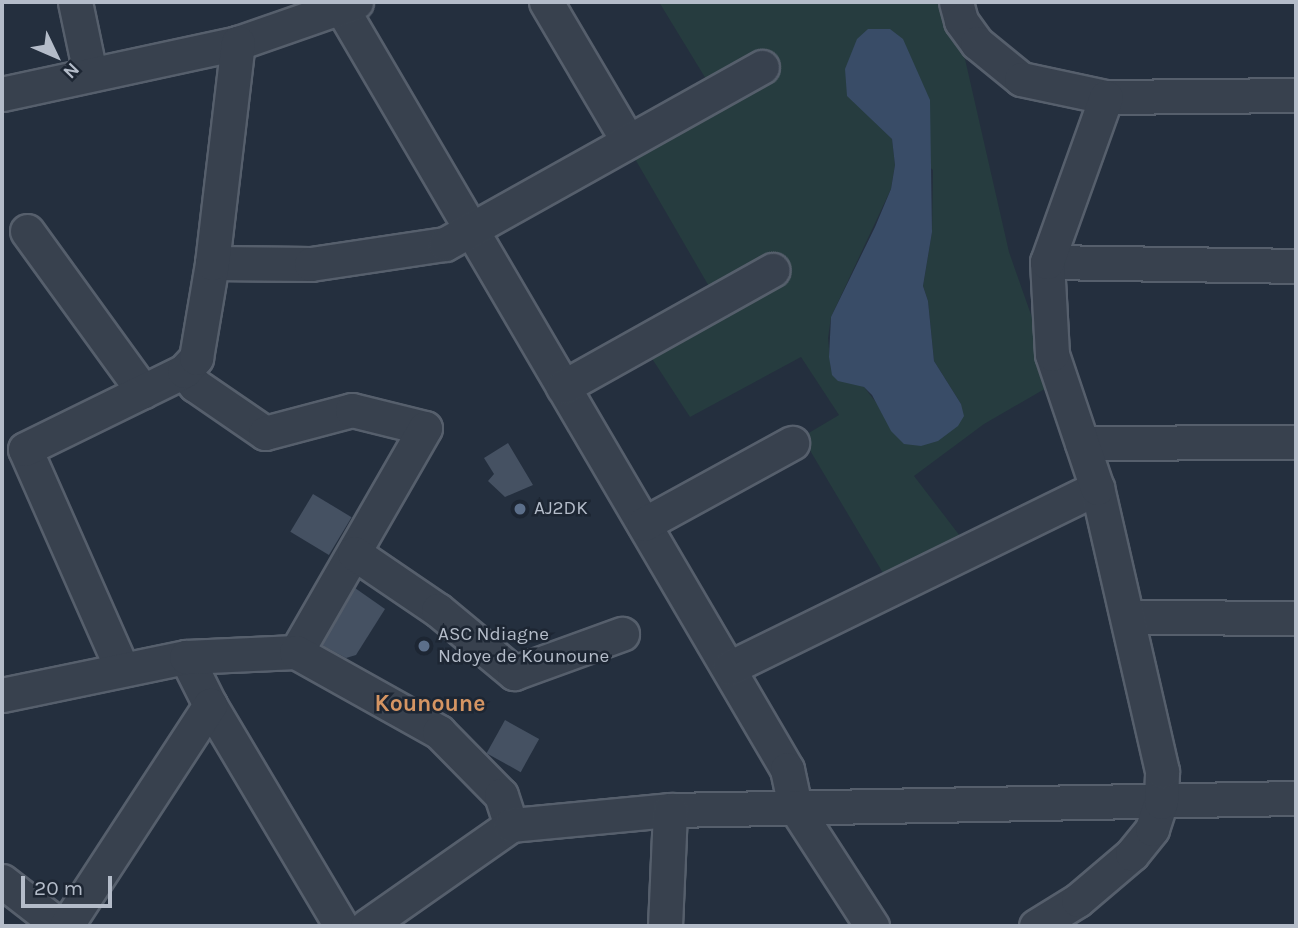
<!DOCTYPE html>
<style>
body{margin:0}
#map{position:relative;width:1298px;height:928px;overflow:hidden;background:#242f3e;font-family:Karla,sans-serif}
div>[style]{position:absolute}
.green>*{inset:0;background:#263c3f}
.water>*{inset:0;background:#394c67}
.building>*{inset:0;background:#455162;transform-origin:0 0}
.roads{filter:drop-shadow(2px 0 #565f6c) drop-shadow(-2px 0 #565f6c) drop-shadow(0 2px #565f6c) drop-shadow(0 -2px #565f6c)}
.minor>*{height:33px;margin:-16.5px;padding:0 16.5px;transform-origin:16.5px;border-radius:16.5px;background:#38414e}
.dots>*{width:19px;height:19px;translate:-50% -50%;box-sizing:border-box;border:4px solid #1d2633;border-radius:50%}
span{translate:-50% -50%;white-space:nowrap;text-align:center;line-height:1.15;-webkit-text-stroke:5px #1d2633;paint-order:stroke}
.poi-label{font-size:19px;color:#b4bcc9}
.left{translate:0 -50%;text-align:left}
.quarter-label{font-size:23px;color:#d59563;font-weight:700}
.frame{position:absolute;inset:0;border:4px solid #b4bcc9;pointer-events:none}
.north{position:absolute;left:21px;top:21px;width:70px;height:70px;-webkit-text-stroke:5px #1d2633;paint-order:stroke;rotate:134deg;font-size:19px;font-weight:700;line-height:28px;text-align:center;color:#b4bcc9}
.north::after{content:'';display:block;margin:auto;width:24px;height:32px;background:#b4bcc9;clip-path:polygon(50% 0,100% 100%,50% 72%,0 100%)}
.scale{position:absolute;left:21px;top:876px;width:91px;height:32px;box-sizing:border-box;border:4px solid #b4bcc9;border-top:0;padding-left:9px;font-size:21px;line-height:24px;white-space:nowrap;color:#b4bcc9;-webkit-text-stroke:5px #1d2633;paint-order:stroke}
</style>
<div id="map">
<div class="green">
<div style="clip-path:polygon(evenodd,659px 2px,952px 2px,1009px 252px,1055px 383px,984px 424px,914px 476px,960px 536px,883px 573px,802px 437px,839px 415px,801px 357px,690px 417px,649px 354px,725px 314px,620px 133px,709px 84px,659px 2px,872px 118px,933px 170px,932px 232px,923px 286px,928px 301px,934px 361px,961px 404px,879px 406px,864px 387px,831px 370px,828px 338px,831px 317px,891px 189px,895px 165px,892px 139px,872px 118px)"></div>
</div>
<div class="water">
<div style="clip-path:polygon(868px 29px,890px 29px,903px 39px,930px 100px,932px 232px,923px 286px,928px 301px,934px 361px,961px 404px,964px 416px,958px 426px,938px 441px,921px 446px,904px 444px,891px 431px,872px 395px,864px 387px,838px 381px,832px 375px,829px 357px,831px 317px,875px 227px,891px 189px,895px 165px,892px 139px,847px 96px,845px 69px,857px 39px)"></div>
</div>
<div class="building">
<div style="clip-path:polygon(508px 443px,533px 485px,505px 497px,488px 481px,494px 474px,484px 458px)"></div>
<div style="left:313px;top:494px;width:45px;height:44px;rotate:31deg"></div>
<div style="clip-path:polygon(355px 588px,385px 609px,356px 655px,346px 658px,322px 645px)"></div>
<div style="left:505px;top:720px;width:39px;height:38px;rotate:29deg"></div>
</div>
<div class="roads">
<div class="minor">
<div style="left:75px;top:2px;width:73px;rotate:78.1deg"></div>
<div style="left:338px;top:2px;width:889px;rotate:59.66deg"></div>
<div style="left:787px;top:769px;width:39px;rotate:78deg"></div>
<div style="left:795px;top:807px;width:142px;rotate:57.1deg"></div>
<div style="left:546px;top:2px;width:161px;rotate:59.5deg"></div>
<div style="left:956px;top:2px;width:20px;rotate:75deg"></div>
<div style="left:961px;top:21px;width:27px;rotate:54deg"></div>
<div style="left:977px;top:43px;width:57px;rotate:39.3deg"></div>
<div style="left:1021px;top:79px;width:87px;rotate:12deg"></div>
<div style="left:1106px;top:97px;width:190px;rotate:-0.6deg"></div>
<div style="left:2px;top:94px;width:241px;rotate:-12.2deg"></div>
<div style="left:238px;top:43px;width:125px;rotate:-19.2deg"></div>
<div style="left:27px;top:231px;width:198px;rotate:54.1deg"></div>
<div style="left:1047px;top:262px;width:249px;rotate:0.9deg"></div>
<div style="left:212px;top:263px;width:99px;rotate:0.6deg"></div>
<div style="left:311px;top:264px;width:135px;rotate:-8.5deg"></div>
<div style="left:445px;top:244px;width:363px;rotate:-29.2deg"></div>
<div style="left:184px;top:371px;width:18px;rotate:52deg"></div>
<div style="left:195px;top:385px;width:85px;rotate:34.4deg"></div>
<div style="left:265px;top:433px;width:90px;rotate:-14.8deg"></div>
<div style="left:352px;top:410px;width:75px;rotate:13.9deg"></div>
<div style="left:425px;top:428px;width:258px;rotate:119.9deg"></div>
<div style="left:563px;top:387px;width:240px;rotate:-29.2deg"></div>
<div style="left:1082px;top:443px;width:214px;rotate:-0.3deg"></div>
<div style="left:644px;top:524px;width:169px;rotate:-28.7deg"></div>
<div style="left:354px;top:553px;width:102px;rotate:34.2deg"></div>
<div style="left:438px;top:610px;width:99px;rotate:39.7deg"></div>
<div style="left:514px;top:673px;width:115px;rotate:-19.9deg"></div>
<div style="left:1128px;top:617px;width:168px;rotate:0.3deg"></div>
<div style="left:186px;top:657px;width:54px;rotate:63.4deg"></div>
<div style="left:210px;top:705px;width:257px;rotate:59.3deg"></div>
<div style="left:729px;top:668px;width:410px;rotate:-26.1deg"></div>
<div style="left:122px;top:669px;width:240px;rotate:-113.8deg"></div>
<div style="left:25px;top:449px;width:177px;rotate:-26.1deg"></div>
<div style="left:184px;top:371px;width:18px;rotate:-47deg"></div>
<div style="left:196px;top:358px;width:96px;rotate:-80.4deg"></div>
<div style="left:212px;top:263px;width:222px;rotate:-83.3deg"></div>
<div style="left:2px;top:695px;width:188px;rotate:-11.7deg"></div>
<div style="left:186px;top:657px;width:110px;rotate:-2.6deg"></div>
<div style="left:296px;top:652px;width:164px;rotate:29.2deg"></div>
<div style="left:439px;top:732px;width:88px;rotate:45.5deg"></div>
<div style="left:501px;top:795px;width:32px;rotate:72deg"></div>
<div style="left:2px;top:881px;width:73px;rotate:37.8deg"></div>
<div style="left:66px;top:926px;width:264px;rotate:-56.9deg"></div>
<div style="left:367px;top:926px;width:176px;rotate:-35deg"></div>
<div style="left:511px;top:825px;width:160px;rotate:-5.4deg"></div>
<div style="left:670px;top:810px;width:626px;rotate:-1.1deg"></div>
<div style="left:665px;top:926px;width:116px;rotate:-87.5deg"></div>
<div style="left:1036px;top:926px;width:49px;rotate:-31.8deg"></div>
<div style="left:1078px;top:900px;width:71px;rotate:-40.4deg"></div>
<div style="left:1132px;top:854px;width:32px;rotate:-51deg"></div>
<div style="left:1152px;top:829px;width:28px;rotate:-72deg"></div>
<div style="left:1161px;top:802px;width:31px;rotate:-88deg"></div>
<div style="left:1162px;top:771px;width:290px;rotate:-102.9deg"></div>
<div style="left:1097px;top:488px;width:141px;rotate:-108.6deg"></div>
<div style="left:1052px;top:354px;width:92px;rotate:-93.1deg"></div>
<div style="left:1047px;top:262px;width:175px;rotate:-70.3deg"></div>
</div>
</div>
<div class="dots">
<div style="left:520px;top:509px;background:#5c6f8a"></div>
<div style="left:424px;top:646px;background:#5c6f8a"></div>
</div>
<div class="poi-label">
<span class="left" style="left:534px;top:509px">AJ2DK</span>
<span class="left" style="left:438px;top:646px">ASC Ndiagne<br>Ndoye de Kounoune</span>
</div>
<div class="quarter-label">
<span style="left:430px;top:704px">Kounoune</span>
</div>
<div class="frame"></div>
<div class="north">N</div>
<div class="scale">20 m</div>
</div>
